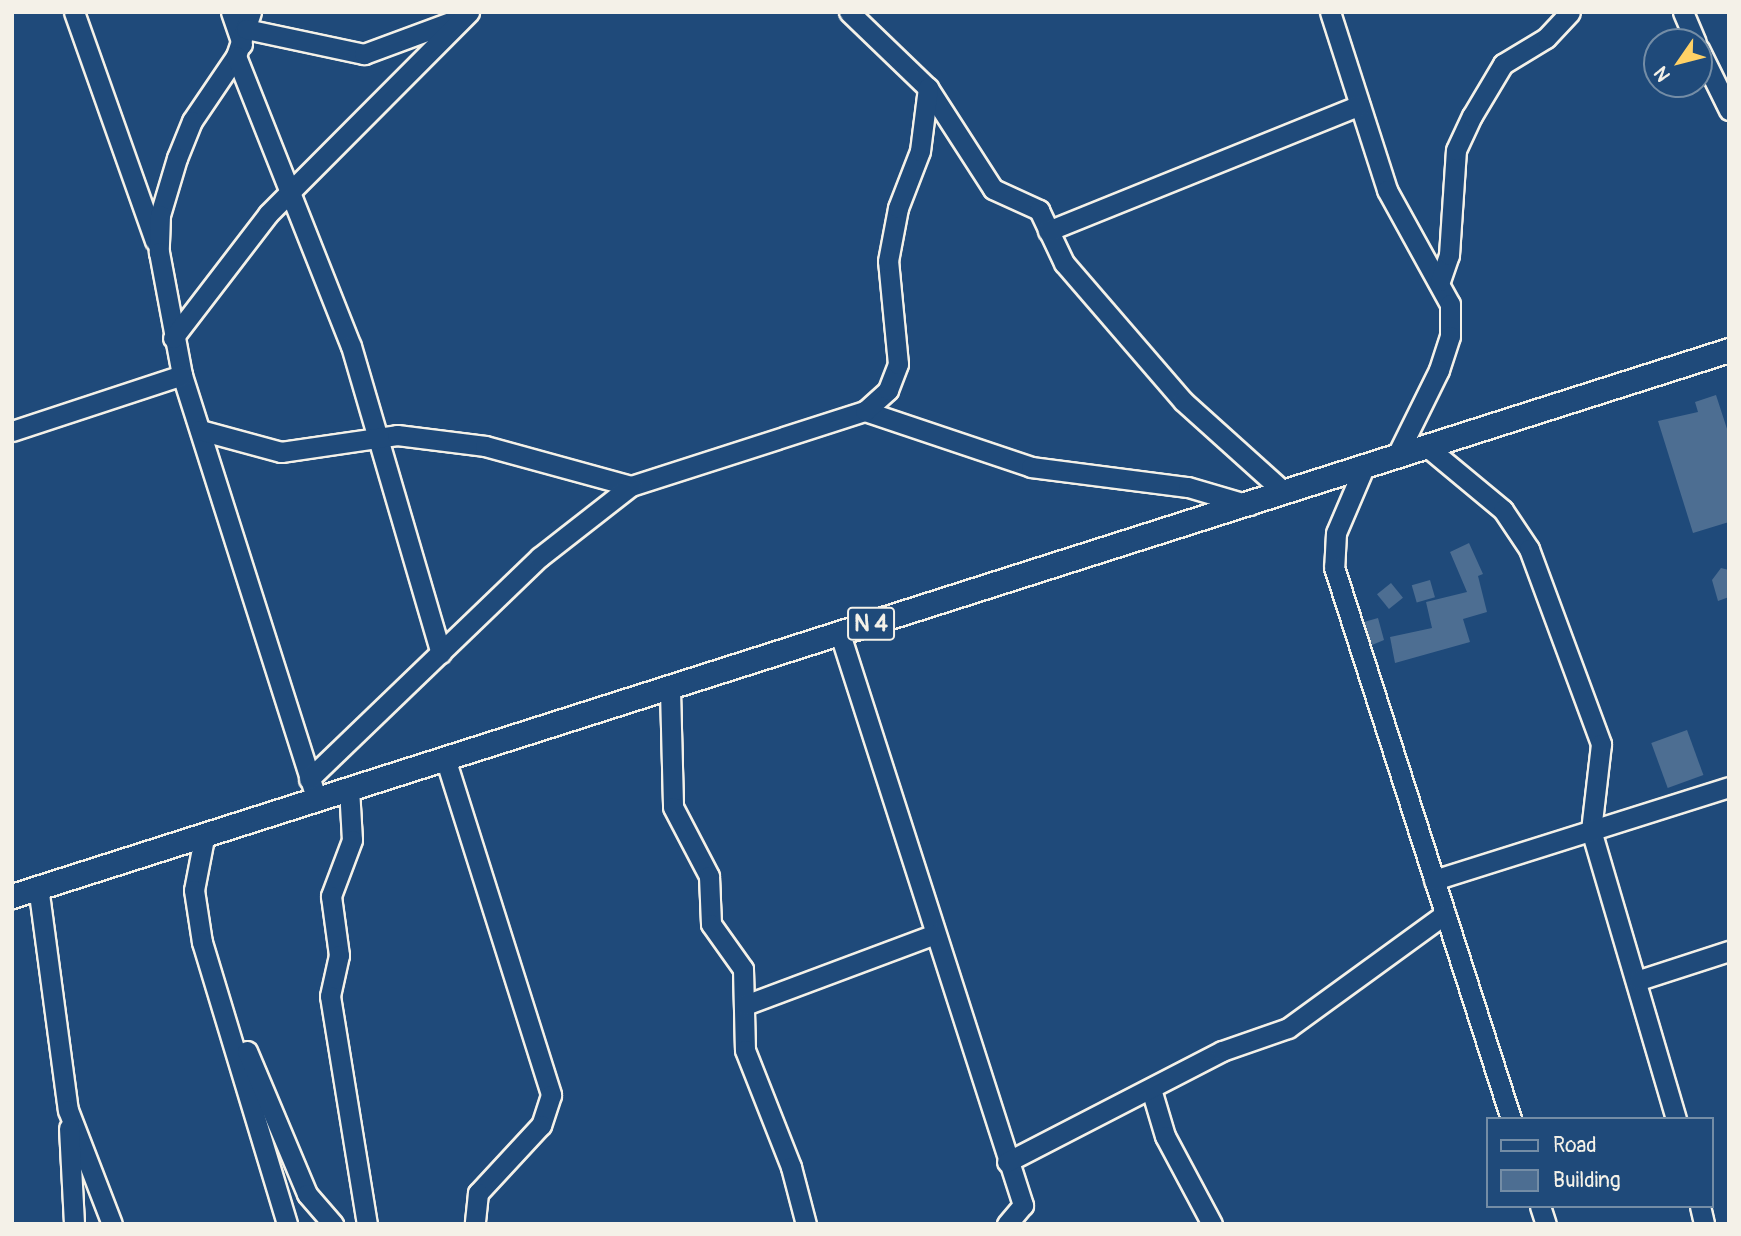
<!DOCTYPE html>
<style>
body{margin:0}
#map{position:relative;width:1741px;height:1236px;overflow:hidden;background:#1f4a7a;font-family:Pangolin,sans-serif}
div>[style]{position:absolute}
.building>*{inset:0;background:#4d6e92;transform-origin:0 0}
.roads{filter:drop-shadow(2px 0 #f4f1e8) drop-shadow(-2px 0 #f4f1e8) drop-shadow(0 2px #f4f1e8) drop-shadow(0 -2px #f4f1e8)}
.minor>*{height:19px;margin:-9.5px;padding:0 9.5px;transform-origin:9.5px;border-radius:9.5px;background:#1f4a7a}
.major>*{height:23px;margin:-11.5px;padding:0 11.5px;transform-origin:11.5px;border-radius:11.5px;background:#1f4a7a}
span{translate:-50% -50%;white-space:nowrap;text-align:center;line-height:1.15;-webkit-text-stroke:5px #1f4a7a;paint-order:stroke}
.shield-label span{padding:2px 5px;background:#1f4a7a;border:2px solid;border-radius:5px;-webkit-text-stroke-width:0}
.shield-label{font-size:23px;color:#f4f1e8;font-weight:700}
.frame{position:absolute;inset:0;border:14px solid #f4f1e8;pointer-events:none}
.legend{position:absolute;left:1486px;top:1117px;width:228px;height:91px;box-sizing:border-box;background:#1f4a7a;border:2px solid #748da6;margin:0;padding:9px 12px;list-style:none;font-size:21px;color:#f4f1e8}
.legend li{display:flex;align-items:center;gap:14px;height:35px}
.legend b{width:35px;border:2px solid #748da6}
.north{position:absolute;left:1643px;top:28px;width:70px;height:70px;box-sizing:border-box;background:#1f4a7a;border:2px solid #748da6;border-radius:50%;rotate:235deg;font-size:19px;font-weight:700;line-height:28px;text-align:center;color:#f4f1e8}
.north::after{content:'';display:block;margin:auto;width:24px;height:32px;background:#ffd166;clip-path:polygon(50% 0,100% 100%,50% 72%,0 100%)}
</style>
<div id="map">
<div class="building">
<div style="clip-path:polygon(1716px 395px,1729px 435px,1729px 522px,1693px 533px,1658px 421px,1698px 412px,1695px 402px)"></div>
<div style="clip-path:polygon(1469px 543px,1483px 574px,1478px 576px,1487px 612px,1463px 619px,1470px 642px,1395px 663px,1390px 637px,1432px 628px,1426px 602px,1467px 592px,1450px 552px)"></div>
<div style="clip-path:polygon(1721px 568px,1729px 570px,1729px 597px,1718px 601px,1712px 580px)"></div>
<div style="left:1430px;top:580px;width:18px;height:19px;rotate:74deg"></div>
<div style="left:1391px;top:583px;width:19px;height:18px;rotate:51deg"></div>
<div style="clip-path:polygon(1378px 618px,1384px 640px,1372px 645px,1364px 622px)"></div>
<div style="left:1687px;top:730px;width:48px;height:38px;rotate:70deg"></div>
</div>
<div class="roads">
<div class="minor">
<div style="left:74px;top:12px;width:243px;rotate:70.5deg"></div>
<div style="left:231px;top:12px;width:34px;rotate:71deg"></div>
<div style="left:251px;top:12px;width:46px;rotate:108.8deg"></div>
<div style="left:236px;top:56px;width:78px;rotate:124.1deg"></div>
<div style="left:192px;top:121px;width:40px;rotate:112deg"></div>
<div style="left:177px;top:158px;width:59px;rotate:106.6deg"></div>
<div style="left:160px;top:215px;width:37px;rotate:92deg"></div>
<div style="left:159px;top:252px;width:125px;rotate:79.4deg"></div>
<div style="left:182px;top:375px;width:443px;rotate:72.4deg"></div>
<div style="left:849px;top:12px;width:110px;rotate:43.9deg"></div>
<div style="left:928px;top:88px;width:120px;rotate:57.2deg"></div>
<div style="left:993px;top:189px;width:51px;rotate:24.5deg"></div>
<div style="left:1039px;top:210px;width:59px;rotate:64.7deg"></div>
<div style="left:1064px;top:263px;width:182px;rotate:49.2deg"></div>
<div style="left:1183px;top:401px;width:136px;rotate:42deg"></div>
<div style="left:1330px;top:12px;width:187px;rotate:72.2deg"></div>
<div style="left:1387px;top:190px;width:130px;rotate:61.1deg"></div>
<div style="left:1450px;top:304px;width:32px;rotate:90deg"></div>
<div style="left:1450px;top:336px;width:36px;rotate:108deg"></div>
<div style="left:1439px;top:370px;width:95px;rotate:116.3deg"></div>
<div style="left:1683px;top:12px;width:33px;rotate:67deg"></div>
<div style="left:246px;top:29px;width:121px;rotate:12deg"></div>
<div style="left:364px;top:54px;width:98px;rotate:-20.3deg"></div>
<div style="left:1699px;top:49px;width:68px;rotate:63.8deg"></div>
<div style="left:236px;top:56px;width:312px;rotate:68.4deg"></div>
<div style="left:351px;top:346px;width:320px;rotate:73.7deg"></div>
<div style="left:1048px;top:231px;width:336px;rotate:-22deg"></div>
<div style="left:1440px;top:281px;width:28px;rotate:-71deg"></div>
<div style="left:1449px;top:255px;width:105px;rotate:-86.2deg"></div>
<div style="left:1456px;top:150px;width:38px;rotate:-65deg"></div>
<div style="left:1472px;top:116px;width:61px;rotate:-59.2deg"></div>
<div style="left:1503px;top:64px;width:50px;rotate:-31.2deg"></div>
<div style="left:1546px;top:38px;width:35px;rotate:-47deg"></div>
<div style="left:173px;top:338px;width:156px;rotate:-52.5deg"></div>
<div style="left:268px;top:214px;width:285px;rotate:-45.1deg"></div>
<div style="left:865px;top:411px;width:175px;rotate:18.6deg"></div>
<div style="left:1031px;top:467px;width:158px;rotate:7.3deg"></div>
<div style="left:1188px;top:487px;width:64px;rotate:16.4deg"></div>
<div style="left:200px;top:430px;width:84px;rotate:15.2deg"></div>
<div style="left:281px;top:452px;width:117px;rotate:-8.3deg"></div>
<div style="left:397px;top:435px;width:89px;rotate:7.1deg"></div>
<div style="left:485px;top:446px;width:151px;rotate:15.3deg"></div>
<div style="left:631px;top:486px;width:246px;rotate:-17.8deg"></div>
<div style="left:865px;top:411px;width:31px;rotate:-42deg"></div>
<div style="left:888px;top:390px;width:28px;rotate:-69deg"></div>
<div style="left:898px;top:364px;width:103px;rotate:-95.5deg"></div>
<div style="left:888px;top:261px;width:54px;rotate:-79.3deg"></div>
<div style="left:898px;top:208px;width:61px;rotate:-68.9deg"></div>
<div style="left:920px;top:151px;width:64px;rotate:-82.8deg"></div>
<div style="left:12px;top:431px;width:179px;rotate:-18.2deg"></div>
<div style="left:1426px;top:446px;width:100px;rotate:39.7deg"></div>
<div style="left:1503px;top:510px;width:47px;rotate:56.3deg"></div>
<div style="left:1529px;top:549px;width:208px;rotate:69.7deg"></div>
<div style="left:1601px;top:744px;width:87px;rotate:96.6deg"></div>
<div style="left:1591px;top:830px;width:301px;rotate:73.6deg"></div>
<div style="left:1365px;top:465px;width:74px;rotate:113.1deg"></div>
<div style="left:1336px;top:533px;width:34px;rotate:93deg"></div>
<div style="left:1334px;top:567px;width:580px;rotate:72.22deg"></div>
<div style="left:840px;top:634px;width:600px;rotate:72.23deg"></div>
<div style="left:1023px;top:1205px;width:25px;rotate:130deg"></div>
<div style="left:670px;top:690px;width:117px;rotate:88.5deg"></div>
<div style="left:673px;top:807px;width:78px;rotate:62.4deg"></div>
<div style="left:709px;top:876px;width:48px;rotate:87.6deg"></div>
<div style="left:711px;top:924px;width:55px;rotate:54.6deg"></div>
<div style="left:743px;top:969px;width:81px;rotate:88.6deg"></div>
<div style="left:745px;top:1050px;width:126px;rotate:68.5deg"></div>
<div style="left:791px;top:1167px;width:59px;rotate:75.3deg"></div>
<div style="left:446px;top:761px;width:350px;rotate:72.5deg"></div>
<div style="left:551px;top:1095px;width:32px;rotate:108deg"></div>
<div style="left:541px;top:1125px;width:93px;rotate:132.8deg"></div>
<div style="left:478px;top:1193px;width:31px;rotate:96deg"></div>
<div style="left:309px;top:779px;width:320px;rotate:-43.9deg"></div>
<div style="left:540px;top:557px;width:115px;rotate:-38deg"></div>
<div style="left:349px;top:788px;width:52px;rotate:86.7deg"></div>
<div style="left:352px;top:840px;width:60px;rotate:110.6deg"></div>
<div style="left:331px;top:896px;width:60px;rotate:82.3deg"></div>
<div style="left:339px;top:955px;width:42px;rotate:102.4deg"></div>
<div style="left:330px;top:996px;width:231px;rotate:80.8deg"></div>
<div style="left:205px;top:833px;width:58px;rotate:100.9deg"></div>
<div style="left:194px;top:890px;width:53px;rotate:81.3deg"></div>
<div style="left:202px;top:942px;width:295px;rotate:73.2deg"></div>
<div style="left:1434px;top:880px;width:309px;rotate:-17.5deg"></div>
<div style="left:38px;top:886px;width:226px;rotate:82.4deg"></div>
<div style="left:68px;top:1110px;width:122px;rotate:68.9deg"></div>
<div style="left:1639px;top:980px;width:95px;rotate:-17.9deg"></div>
<div style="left:745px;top:1005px;width:203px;rotate:-20.5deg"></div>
<div style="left:247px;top:1051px;width:155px;rotate:67.2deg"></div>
<div style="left:307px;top:1194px;width:40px;rotate:49deg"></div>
<div style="left:1151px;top:1089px;width:49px;rotate:73.4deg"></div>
<div style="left:1165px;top:1136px;width:100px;rotate:61.9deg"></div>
<div style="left:69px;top:1128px;width:96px;rotate:87deg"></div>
<div style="left:1007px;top:1162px;width:242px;rotate:-27.3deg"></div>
<div style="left:1222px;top:1051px;width:70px;rotate:-19.2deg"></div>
<div style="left:1288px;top:1028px;width:194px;rotate:-36deg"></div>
<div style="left:1540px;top:1206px;width:19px;rotate:72deg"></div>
<div style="left:1700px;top:1206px;width:18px;rotate:77deg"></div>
</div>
<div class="major">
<div style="left:12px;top:896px;width:1802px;rotate:-17.64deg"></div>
</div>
</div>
<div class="shield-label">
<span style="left:871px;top:624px">N 4</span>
</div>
<div class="frame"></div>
<ul class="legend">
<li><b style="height:9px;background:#1f4a7a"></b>Road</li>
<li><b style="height:19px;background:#4d6e92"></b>Building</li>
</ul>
<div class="north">N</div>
</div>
